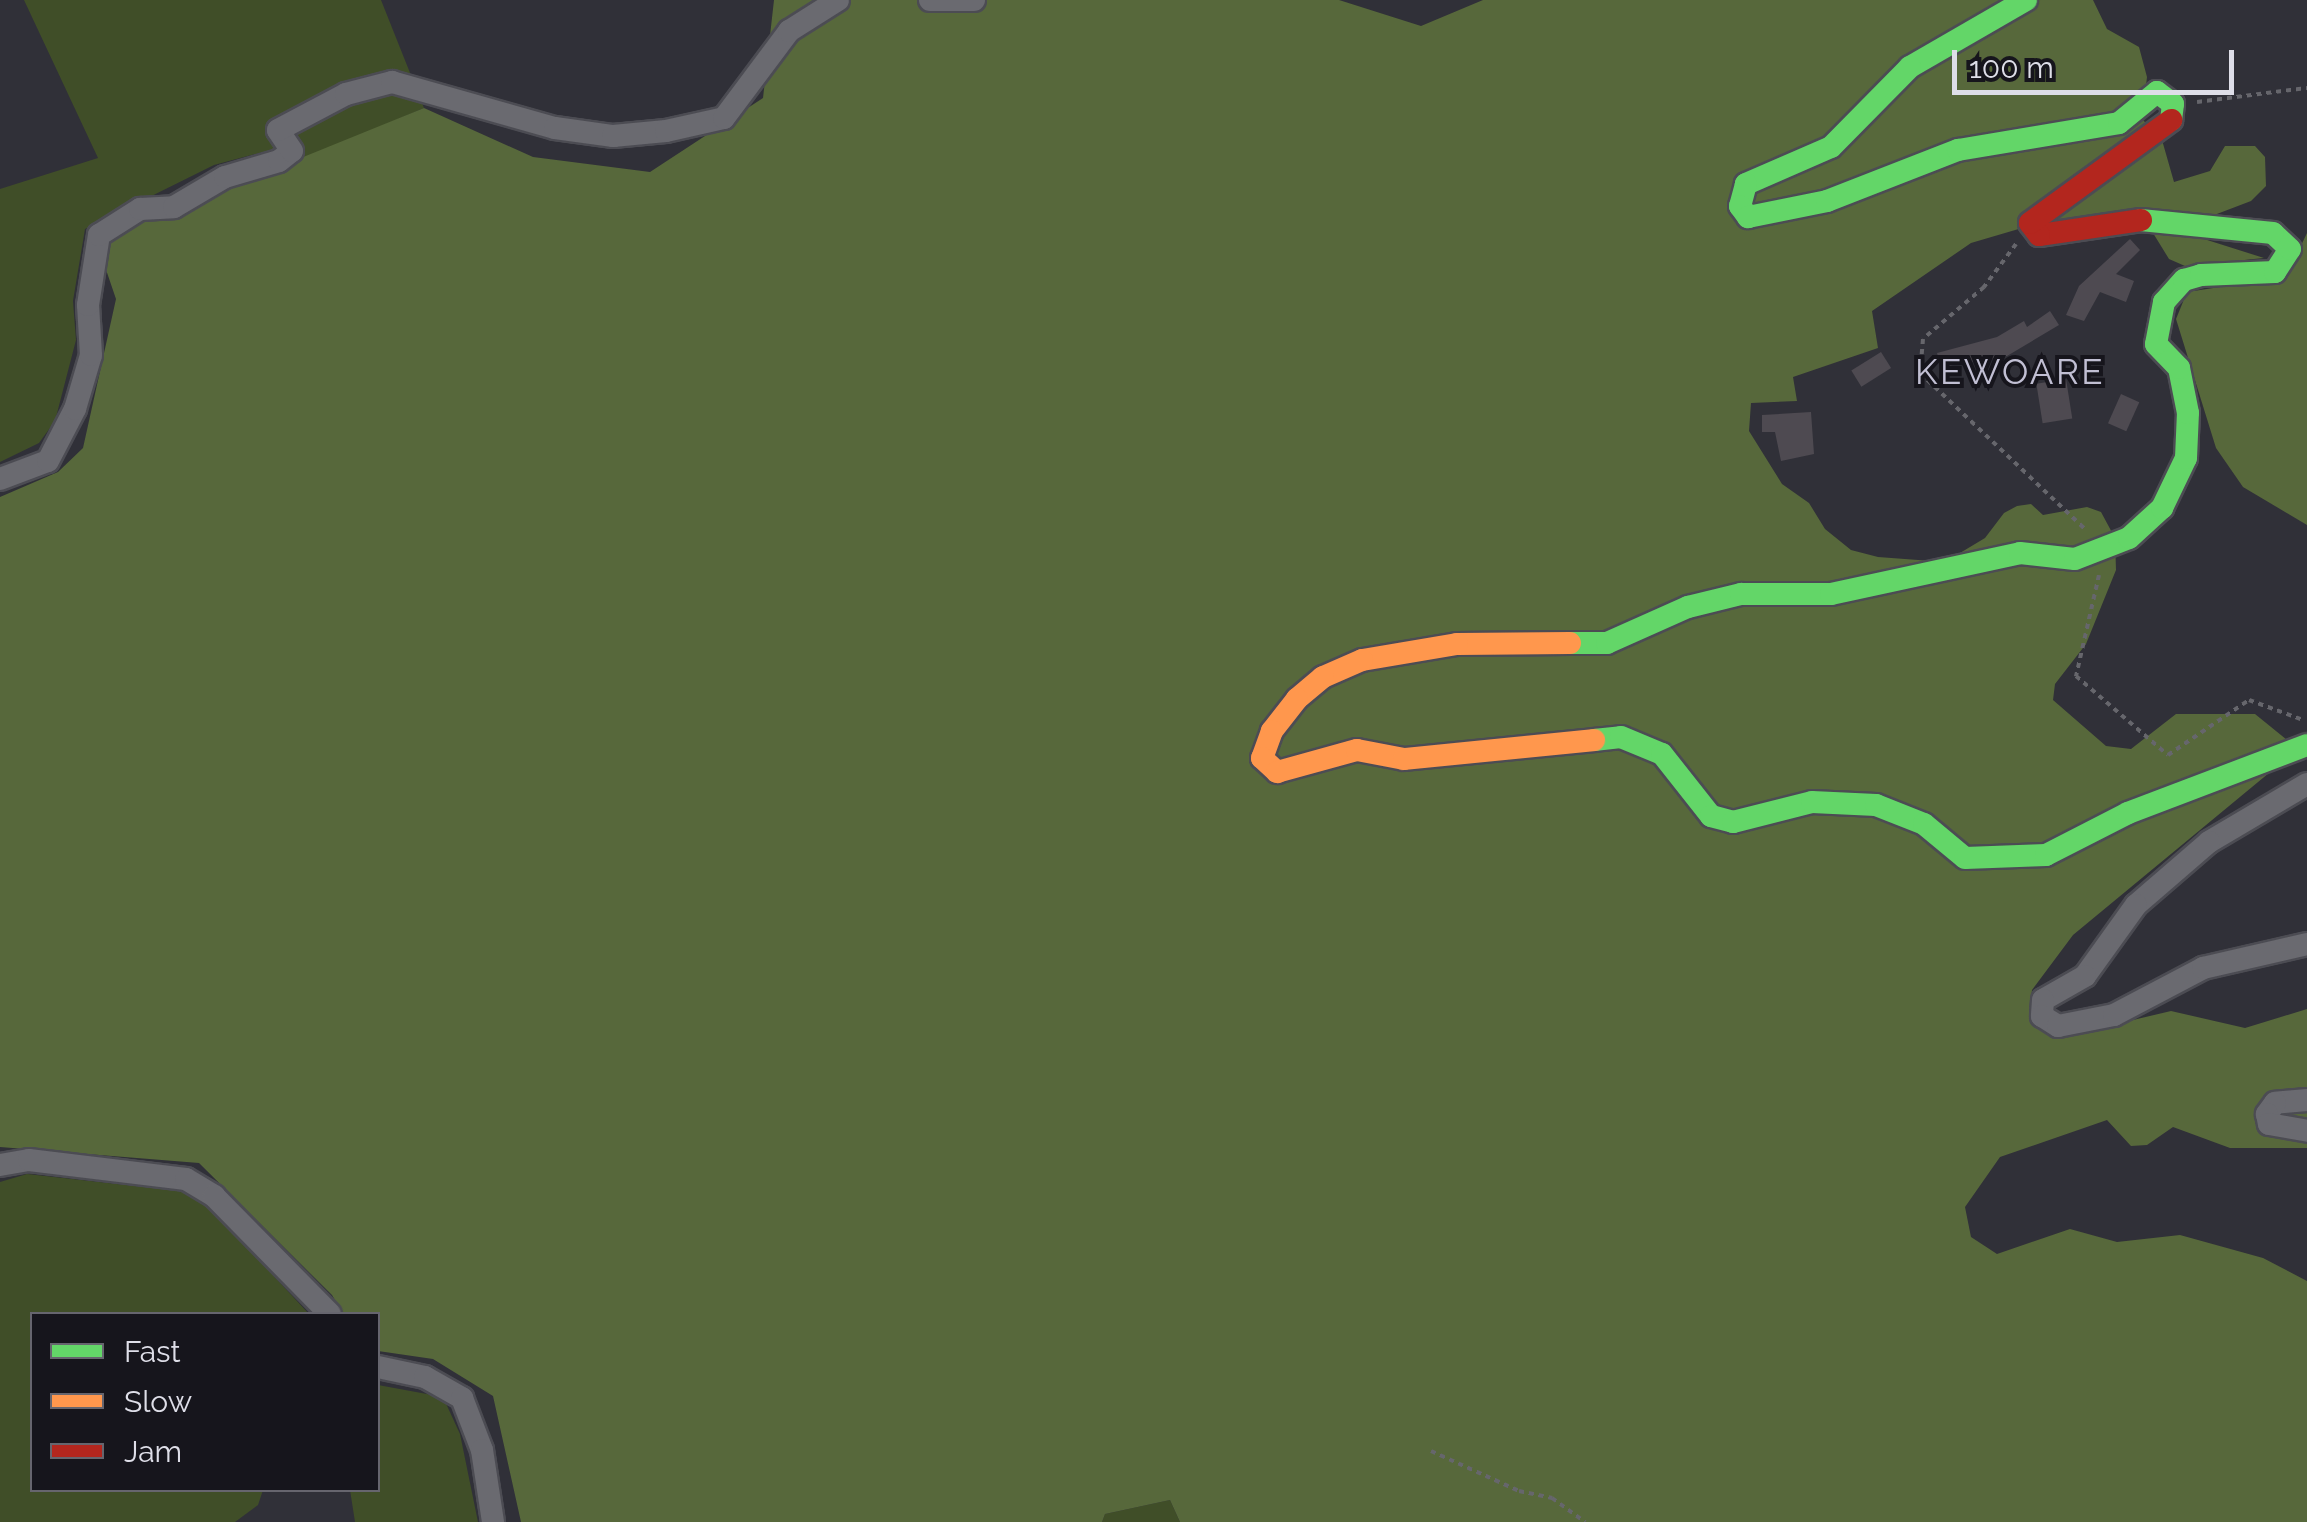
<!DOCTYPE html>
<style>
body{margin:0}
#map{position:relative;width:2307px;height:1522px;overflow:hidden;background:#303038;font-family:Raleway,sans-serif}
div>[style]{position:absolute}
.green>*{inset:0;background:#404e28}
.forest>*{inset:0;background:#57683b}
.building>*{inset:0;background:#4e4a51;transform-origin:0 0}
.path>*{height:4px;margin-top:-2px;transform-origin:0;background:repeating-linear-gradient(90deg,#66666c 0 5px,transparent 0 10px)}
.roads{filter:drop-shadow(2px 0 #4c4c53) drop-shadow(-2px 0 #4c4c53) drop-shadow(0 2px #4c4c53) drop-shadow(0 -2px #4c4c53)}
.street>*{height:22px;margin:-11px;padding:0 11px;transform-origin:11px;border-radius:11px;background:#6a6a70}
.fast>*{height:22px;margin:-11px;padding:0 11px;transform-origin:11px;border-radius:11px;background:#63d668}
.slow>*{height:22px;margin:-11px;padding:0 11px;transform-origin:11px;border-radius:11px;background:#ff974d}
.jam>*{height:22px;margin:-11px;padding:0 11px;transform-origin:11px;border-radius:11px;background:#b3261e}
span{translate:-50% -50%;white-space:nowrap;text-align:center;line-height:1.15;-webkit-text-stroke:8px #16151c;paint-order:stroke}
.quarter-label{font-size:35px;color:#c1bfd3;letter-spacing:2.5px}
.legend{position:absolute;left:30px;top:1312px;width:350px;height:180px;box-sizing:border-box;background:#16151c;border:2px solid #66656e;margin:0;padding:12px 18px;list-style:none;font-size:30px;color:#dedee8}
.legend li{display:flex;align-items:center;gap:20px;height:50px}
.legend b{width:50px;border:2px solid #66656e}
.scale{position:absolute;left:1952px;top:50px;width:282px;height:45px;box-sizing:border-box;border:5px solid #dedee8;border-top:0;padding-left:12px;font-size:30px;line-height:35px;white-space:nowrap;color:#dedee8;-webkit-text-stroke:8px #16151c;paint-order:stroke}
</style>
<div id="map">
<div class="green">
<div style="clip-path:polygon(24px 0,381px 0,424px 108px,288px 166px,263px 152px,214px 165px,85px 229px,73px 301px,76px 340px,55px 421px,39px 443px,0 462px,0 189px,98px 158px)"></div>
<div style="clip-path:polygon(27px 1174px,180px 1191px,207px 1204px,309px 1314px,32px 1314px,32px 1490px,263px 1490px,258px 1505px,235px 1522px,0 1522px,0 1182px)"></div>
<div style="clip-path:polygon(378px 1385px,443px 1397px,460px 1434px,478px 1522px,355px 1522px,350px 1490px,378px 1490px)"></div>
<div style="clip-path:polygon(1170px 1500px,1180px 1522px,1102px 1522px,1105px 1514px)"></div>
</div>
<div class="forest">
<div style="clip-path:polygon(774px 0,1339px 0,1421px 26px,1483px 0,2093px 0,2107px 29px,2139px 47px,2147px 77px,2142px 119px,2162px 140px,2174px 182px,2210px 171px,2225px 146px,2255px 146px,2265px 157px,2266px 186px,2251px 201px,2209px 217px,2204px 239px,2264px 258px,2185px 266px,2169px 259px,2145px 220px,2022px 228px,1971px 243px,1872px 311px,1878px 348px,1793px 377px,1797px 401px,1751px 403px,1749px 431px,1782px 484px,1809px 503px,1825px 529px,1851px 550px,1878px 557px,1945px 562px,1985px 538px,2004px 513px,2017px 506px,2031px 504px,2043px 515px,2087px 507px,2101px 512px,2115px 538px,2116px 570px,2086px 644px,2055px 684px,2053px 700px,2106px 746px,2131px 749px,2176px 714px,2255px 714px,2298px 749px,2073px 935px,2032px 990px,2029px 1018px,2061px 1037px,2171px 1011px,2245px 1028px,2307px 1009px,2307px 1148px,2230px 1148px,2173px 1127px,2147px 1145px,2131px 1146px,2107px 1120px,2000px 1157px,1965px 1207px,1971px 1237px,1997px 1254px,2070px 1229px,2117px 1242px,2180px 1235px,2263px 1258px,2307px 1281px,2307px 1522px,1180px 1522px,1170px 1500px,1105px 1514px,1102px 1522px,521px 1522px,493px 1396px,433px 1359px,378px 1351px,378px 1314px,343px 1314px,332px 1295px,199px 1163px,0 1147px,0 497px,58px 472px,83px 448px,116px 299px,100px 252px,111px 235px,424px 108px,533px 157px,650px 172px,763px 98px)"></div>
<div style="clip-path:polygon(2307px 233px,2307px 525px,2243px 487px,2216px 448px,2176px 319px,2187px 292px,2286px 277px)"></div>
</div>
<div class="building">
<div style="clip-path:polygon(2130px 239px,2140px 250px,2116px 274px,2134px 281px,2126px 302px,2100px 292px,2084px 321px,2066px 315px,2079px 286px)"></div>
<div style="clip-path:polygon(2050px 311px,2059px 325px,2007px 356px,1941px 367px,1937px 353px,1997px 337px,2024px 321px,2027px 327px)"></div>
<div style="left:1881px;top:352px;width:19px;height:35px;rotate:58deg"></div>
<div style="left:2066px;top:379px;width:40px;height:30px;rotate:81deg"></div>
<div style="left:2121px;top:394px;width:20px;height:32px;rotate:24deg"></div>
<div style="clip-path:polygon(1811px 412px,1814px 454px,1781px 461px,1775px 432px,1762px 432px,1762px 415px)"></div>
</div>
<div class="path">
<div style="left:2197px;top:102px;width:111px;rotate:-7.3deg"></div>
<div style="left:2016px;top:244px;width:54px;rotate:126.7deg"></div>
<div style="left:1984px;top:287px;width:80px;rotate:139.6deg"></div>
<div style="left:1923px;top:339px;width:34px;rotate:95deg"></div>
<div style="left:1920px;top:373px;width:227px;rotate:43.4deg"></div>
<div style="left:2099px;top:575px;width:104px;rotate:102.8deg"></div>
<div style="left:2076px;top:676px;width:121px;rotate:40.7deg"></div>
<div style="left:2168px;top:755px;width:98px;rotate:-34.2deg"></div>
<div style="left:2249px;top:700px;width:58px;rotate:20.3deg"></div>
<div style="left:1431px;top:1451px;width:97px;rotate:24.4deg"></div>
<div style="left:1519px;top:1491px;width:34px;rotate:12deg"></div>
<div style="left:1552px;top:1498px;width:41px;rotate:36deg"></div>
</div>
<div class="roads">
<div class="street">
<div style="left:930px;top:0;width:44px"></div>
<div style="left:0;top:479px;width:51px;rotate:-20.6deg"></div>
<div style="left:48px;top:461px;width:59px;rotate:-62.6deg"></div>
<div style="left:75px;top:409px;width:56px;rotate:-73.5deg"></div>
<div style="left:91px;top:355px;width:50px;rotate:-93.4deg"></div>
<div style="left:88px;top:305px;width:71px;rotate:-81.1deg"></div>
<div style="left:99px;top:235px;width:49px;rotate:-32.4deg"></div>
<div style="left:140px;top:209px;width:34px;rotate:-3deg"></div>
<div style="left:174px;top:207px;width:59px;rotate:-30.5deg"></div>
<div style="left:225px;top:177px;width:56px;rotate:-16.5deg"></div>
<div style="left:279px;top:161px;width:16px;rotate:-38deg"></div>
<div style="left:292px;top:151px;width:25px;rotate:-124deg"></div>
<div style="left:278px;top:130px;width:77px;rotate:-27.9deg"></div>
<div style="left:346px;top:94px;width:48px;rotate:-14.6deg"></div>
<div style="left:392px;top:82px;width:169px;rotate:15.8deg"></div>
<div style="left:555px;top:128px;width:59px;rotate:7.9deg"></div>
<div style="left:613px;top:136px;width:53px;rotate:-5.4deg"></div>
<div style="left:666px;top:131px;width:59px;rotate:-12.6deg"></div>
<div style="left:724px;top:118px;width:109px;rotate:-53.2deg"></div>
<div style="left:789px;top:31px;width:58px;rotate:-32.3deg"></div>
<div style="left:2307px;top:784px;width:114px;rotate:149.4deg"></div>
<div style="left:2209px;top:842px;width:96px;rotate:139.2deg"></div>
<div style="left:2136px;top:905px;width:87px;rotate:125.7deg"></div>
<div style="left:2085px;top:976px;width:48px;rotate:150.3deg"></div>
<div style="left:2043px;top:1000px;width:16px;rotate:94deg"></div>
<div style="left:2042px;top:1016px;width:19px;rotate:32deg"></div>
<div style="left:2058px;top:1026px;width:57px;rotate:-11.1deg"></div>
<div style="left:2114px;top:1015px;width:101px;rotate:-27.8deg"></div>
<div style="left:2203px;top:968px;width:107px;rotate:-13deg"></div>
<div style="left:2307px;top:1100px;width:32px;rotate:175deg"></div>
<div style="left:2275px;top:1103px;width:14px;rotate:126deg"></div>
<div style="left:2267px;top:1114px;width:10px;rotate:79deg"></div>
<div style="left:2269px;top:1124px;width:39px;rotate:10deg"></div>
<div style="left:0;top:1165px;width:29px;rotate:-10deg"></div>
<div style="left:29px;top:1160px;width:158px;rotate:6.9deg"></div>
<div style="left:186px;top:1179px;width:33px;rotate:31deg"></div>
<div style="left:214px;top:1196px;width:165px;rotate:45.5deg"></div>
<div style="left:378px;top:1367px;width:48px;rotate:12deg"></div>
<div style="left:425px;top:1377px;width:43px;rotate:29.6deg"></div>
<div style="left:462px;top:1398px;width:56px;rotate:69deg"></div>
<div style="left:482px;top:1450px;width:73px;rotate:81.3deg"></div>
</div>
<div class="fast">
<div style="left:2026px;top:0;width:134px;rotate:150deg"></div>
<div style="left:1910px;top:67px;width:112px;rotate:134.6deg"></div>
<div style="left:1831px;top:147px;width:93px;rotate:156.5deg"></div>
<div style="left:1746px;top:184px;width:23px;rotate:105deg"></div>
<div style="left:1740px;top:206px;width:14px;rotate:54deg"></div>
<div style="left:1748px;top:217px;width:81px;rotate:-11.4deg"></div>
<div style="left:1827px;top:201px;width:141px;rotate:-21.3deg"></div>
<div style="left:1958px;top:150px;width:163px;rotate:-9.5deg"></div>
<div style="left:2119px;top:123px;width:49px;rotate:-39.2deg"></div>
<div style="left:2157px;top:92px;width:20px;rotate:37deg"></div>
<div style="left:2173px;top:104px;width:16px;rotate:97deg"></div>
<div style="left:1570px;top:643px;width:37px"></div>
<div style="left:1607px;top:643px;width:89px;rotate:-24deg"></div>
<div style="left:1688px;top:607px;width:55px;rotate:-13.8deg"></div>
<div style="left:1741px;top:594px;width:90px"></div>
<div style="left:1831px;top:594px;width:193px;rotate:-12.2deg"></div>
<div style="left:2020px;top:553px;width:55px;rotate:6.2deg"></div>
<div style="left:2075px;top:559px;width:58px;rotate:-21.3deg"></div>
<div style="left:2129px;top:538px;width:45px;rotate:-42.3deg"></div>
<div style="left:2162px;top:508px;width:55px;rotate:-64.4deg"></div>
<div style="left:2186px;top:458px;width:45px;rotate:-87.5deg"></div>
<div style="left:2188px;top:413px;width:46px;rotate:-101.3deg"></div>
<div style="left:2179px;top:368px;width:33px;rotate:-134deg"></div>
<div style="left:2156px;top:344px;width:43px;rotate:-79.2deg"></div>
<div style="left:2164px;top:302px;width:30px;rotate:-48deg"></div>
<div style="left:2184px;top:280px;width:18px;rotate:-16deg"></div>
<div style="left:2201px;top:275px;width:74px;rotate:-2.3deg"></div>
<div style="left:2275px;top:272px;width:27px;rotate:-57deg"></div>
<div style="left:2290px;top:249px;width:23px;rotate:-137deg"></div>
<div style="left:2273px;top:233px;width:133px;rotate:-174.4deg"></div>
<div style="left:1594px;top:740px;width:27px;rotate:-6deg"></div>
<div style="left:1621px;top:737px;width:44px;rotate:22.5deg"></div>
<div style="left:1662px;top:754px;width:79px;rotate:51.7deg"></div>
<div style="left:1711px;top:816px;width:23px;rotate:15deg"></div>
<div style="left:1733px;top:822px;width:81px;rotate:-14.2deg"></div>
<div style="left:1812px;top:802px;width:64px;rotate:2.7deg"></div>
<div style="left:1876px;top:805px;width:52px;rotate:21.6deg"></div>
<div style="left:1924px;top:824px;width:53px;rotate:39.7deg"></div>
<div style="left:1965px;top:858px;width:81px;rotate:-2.1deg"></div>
<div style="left:2046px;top:855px;width:92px;rotate:-27.1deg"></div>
<div style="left:2128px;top:813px;width:191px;rotate:-20.8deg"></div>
</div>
<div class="slow">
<div style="left:1570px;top:643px;width:113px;rotate:179.5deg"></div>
<div style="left:1457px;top:644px;width:96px;rotate:170.4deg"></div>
<div style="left:1362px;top:660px;width:43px;rotate:156.4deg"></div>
<div style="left:1323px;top:677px;width:34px;rotate:140deg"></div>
<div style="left:1297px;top:699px;width:41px;rotate:128deg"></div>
<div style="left:1272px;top:731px;width:29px;rotate:110deg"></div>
<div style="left:1262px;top:758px;width:21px;rotate:43deg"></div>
<div style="left:1277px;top:772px;width:83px;rotate:-15.4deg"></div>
<div style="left:1357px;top:750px;width:48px;rotate:10.8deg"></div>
<div style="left:1404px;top:759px;width:191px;rotate:-5.7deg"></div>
</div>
<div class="jam">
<div style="left:2141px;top:220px;width:103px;rotate:171.6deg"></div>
<div style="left:2039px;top:235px;width:15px;rotate:-127deg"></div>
<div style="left:2030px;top:223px;width:175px;rotate:-36.1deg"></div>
</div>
</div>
<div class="quarter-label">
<span style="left:2010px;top:372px">KEWOARE</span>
</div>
<ul class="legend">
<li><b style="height:12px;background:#63d668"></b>Fast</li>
<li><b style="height:12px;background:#ff974d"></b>Slow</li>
<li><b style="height:12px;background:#b3261e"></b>Jam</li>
</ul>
<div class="scale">100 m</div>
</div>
